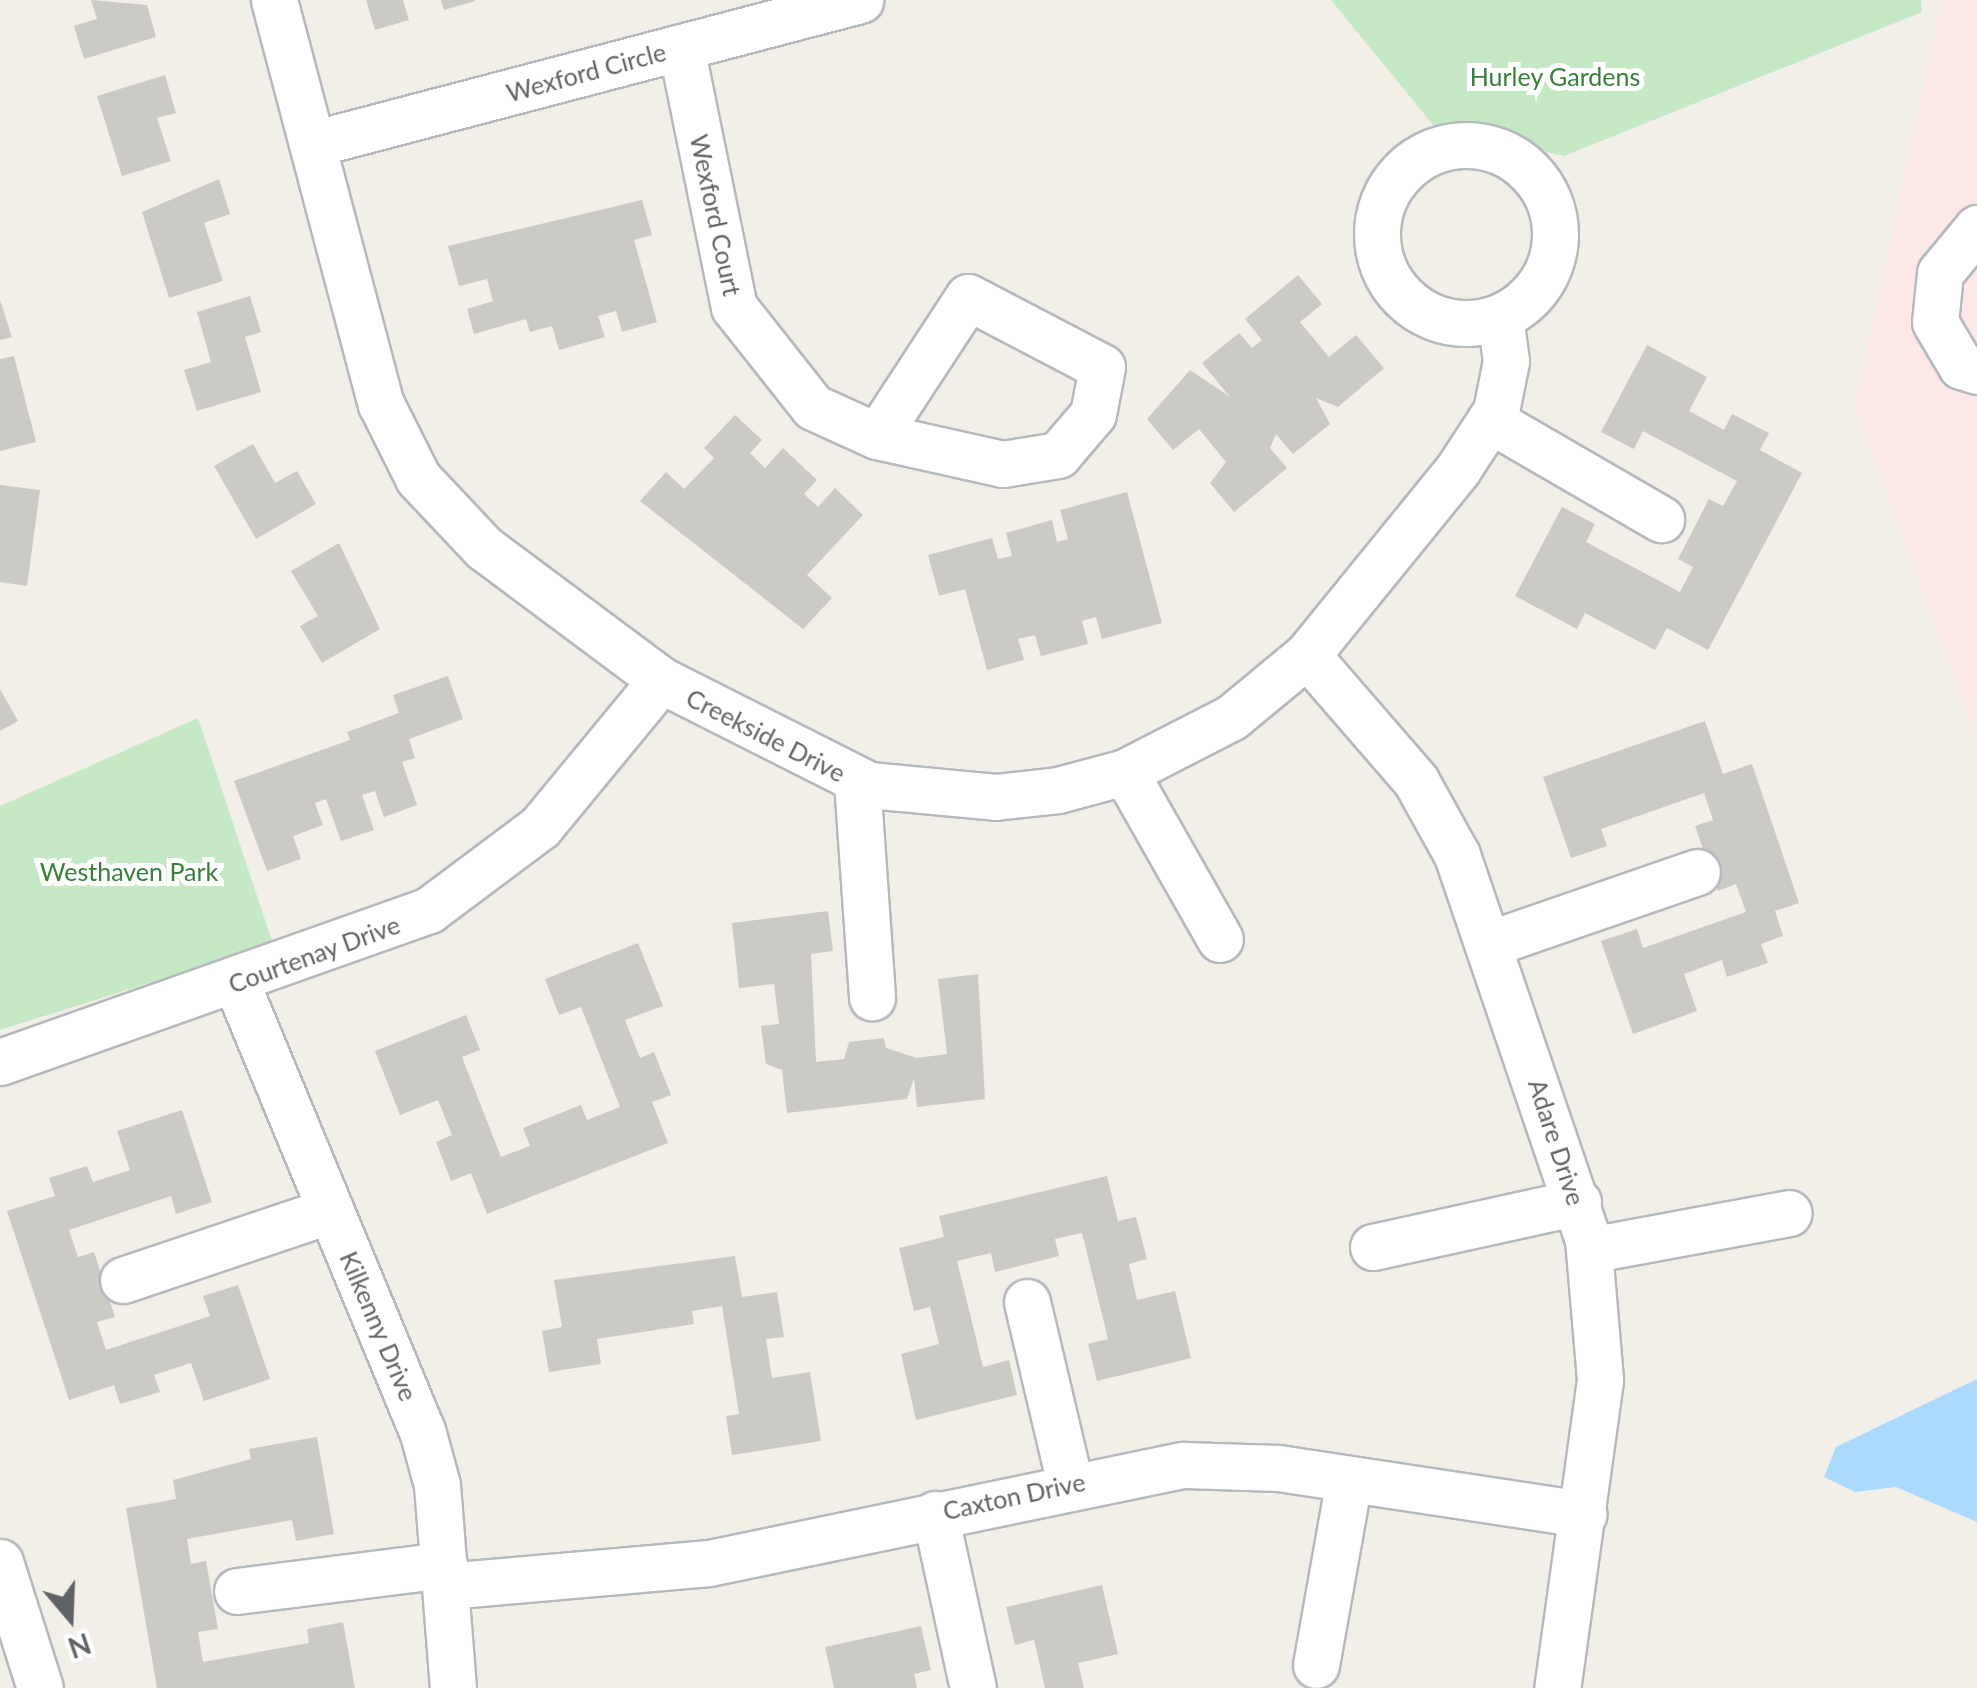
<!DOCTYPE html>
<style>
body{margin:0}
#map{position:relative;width:1977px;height:1688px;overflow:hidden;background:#f1efe8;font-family:Lato,sans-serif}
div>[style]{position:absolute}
.medical>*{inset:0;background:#fce8e6}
.green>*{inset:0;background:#c5e8c5}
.water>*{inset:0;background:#aadaff}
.building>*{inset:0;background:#cccac5}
.roads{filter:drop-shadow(2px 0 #b5b8bc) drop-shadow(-2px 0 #b5b8bc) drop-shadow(0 2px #b5b8bc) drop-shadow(0 -2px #b5b8bc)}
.minor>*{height:45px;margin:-22.5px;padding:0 22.5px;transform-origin:22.5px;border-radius:22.5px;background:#fff}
.minor>.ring{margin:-22.5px;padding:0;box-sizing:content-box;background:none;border:45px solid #fff;border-radius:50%}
span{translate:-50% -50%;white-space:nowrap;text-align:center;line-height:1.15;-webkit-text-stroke:10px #fff;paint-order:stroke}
.street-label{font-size:25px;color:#5f6368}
.park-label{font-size:25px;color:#348238}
.north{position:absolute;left:20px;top:1568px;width:100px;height:100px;-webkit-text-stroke:8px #fff;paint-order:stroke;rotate:161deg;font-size:28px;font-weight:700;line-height:40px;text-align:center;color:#5f6368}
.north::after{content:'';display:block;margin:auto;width:35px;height:45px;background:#5f6368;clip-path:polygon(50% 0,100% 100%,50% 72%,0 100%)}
</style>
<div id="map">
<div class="medical">
<div style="clip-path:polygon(1942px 0,1977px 0,1977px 738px,1855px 407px)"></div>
</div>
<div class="green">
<div style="clip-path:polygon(1331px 0,1921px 0,1922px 12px,1564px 156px,1434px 126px)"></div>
<div style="clip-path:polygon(198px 718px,273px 944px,0 1030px,0 806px)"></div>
</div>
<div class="water">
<div style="clip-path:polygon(1977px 1379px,1977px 1522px,1896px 1487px,1855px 1492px,1824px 1477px,1836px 1447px)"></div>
</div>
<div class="building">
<div style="clip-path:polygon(91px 0,147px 5px,156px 37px,84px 59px,74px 26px,97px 19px)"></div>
<div style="clip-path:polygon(366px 0,403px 0,409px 20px,375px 30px)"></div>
<div style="clip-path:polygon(441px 0,475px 0,475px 1px,444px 10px)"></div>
<div style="clip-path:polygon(165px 75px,176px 113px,157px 118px,171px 161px,122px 176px,97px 96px)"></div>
<div style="clip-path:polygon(219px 179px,230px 214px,204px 223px,223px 281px,169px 298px,142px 212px)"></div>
<div style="clip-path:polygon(642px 200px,652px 235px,634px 240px,657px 322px,622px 332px,616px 311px,598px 316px,605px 337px,559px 350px,552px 326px,530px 332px,526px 319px,474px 334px,467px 309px,493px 301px,487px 279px,459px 286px,448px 246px)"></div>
<div style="clip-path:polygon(1298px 275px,1322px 304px,1300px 322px,1329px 357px,1356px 335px,1384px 368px,1338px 407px,1316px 398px,1330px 424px,1293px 454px,1276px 434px,1270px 448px,1287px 468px,1234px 512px,1210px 483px,1226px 462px,1199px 429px,1173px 450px,1147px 419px,1190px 370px,1230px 397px,1202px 363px,1239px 333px,1252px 348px,1262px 340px,1245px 319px)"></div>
<div style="clip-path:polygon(250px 296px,261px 332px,245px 337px,261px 392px,197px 411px,184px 370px,211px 362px,197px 312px)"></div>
<div style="clip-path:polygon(0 300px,12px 337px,0 340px)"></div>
<div style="clip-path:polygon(1647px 345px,1707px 377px,1689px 411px,1724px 430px,1732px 414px,1769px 433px,1760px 450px,1802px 473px,1708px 650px,1667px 628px,1655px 650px,1585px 613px,1577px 629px,1515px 596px,1562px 507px,1595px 524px,1586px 542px,1680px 592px,1693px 567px,1678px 559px,1709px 499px,1723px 506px,1737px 481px,1643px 431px,1634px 449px,1601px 432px)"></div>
<div style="clip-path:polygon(14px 356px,36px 442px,0 451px,0 359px)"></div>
<div style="clip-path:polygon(735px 415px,762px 440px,750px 453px,765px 468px,783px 448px,817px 480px,804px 494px,818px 507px,835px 488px,863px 515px,807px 575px,832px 598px,803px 629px,640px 501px,666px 472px,684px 489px,714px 458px,704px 448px)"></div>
<div style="clip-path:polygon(253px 444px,275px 483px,297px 471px,316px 504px,256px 539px,214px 466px)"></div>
<div style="clip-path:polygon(0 485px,40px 490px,27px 586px,0 582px)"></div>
<div style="clip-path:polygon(1127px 492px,1162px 623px,1102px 639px,1096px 617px,1082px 621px,1088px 644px,1041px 656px,1035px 635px,1018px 639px,1024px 660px,987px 670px,965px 589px,939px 596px,928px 555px,992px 538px,998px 559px,1012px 556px,1006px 533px,1052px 520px,1057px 542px,1068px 539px,1060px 510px)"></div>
<div style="clip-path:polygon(339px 543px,380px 629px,322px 663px,300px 626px,318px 616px,291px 571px)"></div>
<div style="clip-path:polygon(448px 676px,463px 719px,409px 739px,415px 758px,402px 762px,417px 805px,384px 817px,375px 791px,362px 795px,374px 830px,341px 841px,326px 799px,315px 803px,323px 825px,293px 836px,301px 859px,267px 871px,234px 781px,350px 740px,347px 732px,399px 713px,393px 695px)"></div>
<div style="clip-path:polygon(0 689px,18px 721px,0 731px)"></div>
<div style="clip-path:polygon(1705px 721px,1723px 774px,1752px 764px,1799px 903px,1775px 911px,1783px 936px,1761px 944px,1768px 963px,1727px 977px,1722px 960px,1684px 974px,1697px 1011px,1633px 1034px,1601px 941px,1637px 929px,1643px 948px,1746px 912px,1736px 884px,1718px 891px,1695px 826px,1713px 820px,1704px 793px,1601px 829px,1607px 846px,1571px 858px,1543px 777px)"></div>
<div style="clip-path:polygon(828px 911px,833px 951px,811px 954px,816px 1062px,844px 1059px,849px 1042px,884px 1038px,886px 1048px,917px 1058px,947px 1054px,938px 979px,978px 974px,985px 1099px,917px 1107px,914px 1078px,907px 1099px,787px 1113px,782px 1070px,766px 1064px,761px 1026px,779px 1024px,774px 984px,739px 988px,732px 923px)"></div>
<div style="clip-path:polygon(638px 943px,663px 1006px,625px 1020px,640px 1058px,654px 1052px,671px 1095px,652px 1102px,668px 1143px,487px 1214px,471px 1173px,451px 1181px,436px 1142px,452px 1135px,438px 1100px,400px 1115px,375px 1051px,466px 1015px,480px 1050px,462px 1057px,501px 1157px,530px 1146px,523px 1128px,581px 1105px,587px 1120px,620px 1107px,581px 1007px,559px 1015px,545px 979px)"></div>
<div style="clip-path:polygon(182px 1110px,212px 1202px,176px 1214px,171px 1196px,69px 1230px,78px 1257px,94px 1252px,115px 1317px,97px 1322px,106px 1350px,210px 1316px,203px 1296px,238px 1285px,270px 1379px,204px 1401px,191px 1363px,154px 1375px,160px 1392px,120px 1404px,114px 1385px,69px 1400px,7px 1211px,55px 1196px,49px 1178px,87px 1166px,93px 1182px,130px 1170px,117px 1131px)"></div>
<div style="clip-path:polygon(1107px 1176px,1118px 1221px,1136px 1217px,1147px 1259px,1129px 1264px,1137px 1300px,1175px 1291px,1191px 1358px,1097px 1381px,1088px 1344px,1108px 1339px,1082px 1233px,1055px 1239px,1059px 1256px,995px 1272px,991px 1253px,957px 1261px,983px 1367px,1009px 1360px,1017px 1395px,916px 1420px,901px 1354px,939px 1344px,930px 1307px,914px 1311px,899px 1248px,944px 1237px,939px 1216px)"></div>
<div style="clip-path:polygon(735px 1256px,742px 1297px,777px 1292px,784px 1337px,766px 1339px,772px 1378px,810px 1372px,821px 1441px,732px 1455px,726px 1416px,739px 1414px,722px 1306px,692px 1311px,694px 1324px,597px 1339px,601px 1364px,549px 1372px,542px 1331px,562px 1327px,554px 1280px)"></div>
<div style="clip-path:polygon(317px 1437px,334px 1534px,296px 1541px,292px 1520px,187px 1539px,191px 1564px,206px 1561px,218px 1629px,198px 1632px,203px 1662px,309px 1643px,307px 1629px,343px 1622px,355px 1688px,157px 1688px,126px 1508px,176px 1499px,173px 1480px,251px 1459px,249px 1449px)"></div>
<div style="clip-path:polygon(1102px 1585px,1118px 1654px,1078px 1663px,1084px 1688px,1045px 1688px,1034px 1640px,1015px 1645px,1006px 1607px)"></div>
<div style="clip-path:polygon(921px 1626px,931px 1670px,914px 1674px,917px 1688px,834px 1688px,825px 1647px)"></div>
</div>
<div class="roads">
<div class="minor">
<div style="left:274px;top:0;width:418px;rotate:75.2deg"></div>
<div style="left:381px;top:404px;width:83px;rotate:63.4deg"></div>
<div style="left:418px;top:478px;width:96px;rotate:46.7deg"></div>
<div style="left:484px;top:548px;width:221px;rotate:36.7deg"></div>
<div style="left:661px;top:680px;width:233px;rotate:26.8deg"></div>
<div style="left:869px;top:785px;width:127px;rotate:5.4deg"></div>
<div style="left:995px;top:797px;width:63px;rotate:-6.3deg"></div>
<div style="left:1058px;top:790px;width:69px;rotate:-15deg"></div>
<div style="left:1125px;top:772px;width:120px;rotate:-27.2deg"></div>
<div style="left:1232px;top:717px;width:97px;rotate:-39.6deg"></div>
<div style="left:1307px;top:655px;width:240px;rotate:-50.9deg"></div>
<div style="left:1458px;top:469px;width:69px;rotate:-56.8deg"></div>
<div style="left:1496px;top:411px;width:51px;rotate:-78.7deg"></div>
<div style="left:1506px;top:361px;width:44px;rotate:-97.8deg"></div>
<div style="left:681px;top:47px;width:265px;rotate:78.5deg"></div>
<div style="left:734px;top:307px;width:127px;rotate:51.7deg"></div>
<div style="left:813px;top:407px;width:70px;rotate:24.4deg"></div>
<div style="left:312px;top:144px;width:567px;rotate:-14.72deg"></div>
<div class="ring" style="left:1377px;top:145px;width:133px;height:133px"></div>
<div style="left:1977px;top:228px;width:58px;rotate:129.4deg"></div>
<div style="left:1940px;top:273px;width:49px;rotate:95.8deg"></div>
<div style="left:1935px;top:322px;width:51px;rotate:59.4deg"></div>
<div style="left:1961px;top:366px;width:17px;rotate:17deg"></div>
<div style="left:968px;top:297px;width:151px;rotate:27.6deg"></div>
<div style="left:1102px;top:367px;width:48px;rotate:100.8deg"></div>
<div style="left:1093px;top:414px;width:54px;rotate:130.5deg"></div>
<div style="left:1058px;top:455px;width:56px;rotate:170.7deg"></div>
<div style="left:1003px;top:464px;width:129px;rotate:-167.5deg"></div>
<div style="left:877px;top:436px;width:166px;rotate:-56.8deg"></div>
<div style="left:1490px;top:420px;width:198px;rotate:30.1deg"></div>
<div style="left:1307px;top:655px;width:167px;rotate:49.1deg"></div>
<div style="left:1416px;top:781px;width:85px;rotate:61deg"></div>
<div style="left:1457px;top:855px;width:406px;rotate:71.2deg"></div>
<div style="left:1588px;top:1239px;width:142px;rotate:85.1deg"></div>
<div style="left:1600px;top:1380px;width:311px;rotate:97.9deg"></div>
<div style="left:1125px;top:772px;width:192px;rotate:60.4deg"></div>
<div style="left:857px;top:782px;width:216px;rotate:86deg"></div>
<div style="left:1489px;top:944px;width:220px;rotate:-19.1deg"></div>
<div style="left:236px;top:982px;width:485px;rotate:67.5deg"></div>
<div style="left:422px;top:1430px;width:57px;rotate:74.7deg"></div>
<div style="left:437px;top:1485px;width:204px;rotate:85.5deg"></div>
<div style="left:0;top:1062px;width:455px;rotate:-19.5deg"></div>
<div style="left:429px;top:910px;width:139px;rotate:-36.8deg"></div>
<div style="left:540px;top:827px;width:190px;rotate:-50.5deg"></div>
<div style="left:1373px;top:1247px;width:210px;rotate:-12.4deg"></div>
<div style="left:1589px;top:1250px;width:203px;rotate:-10.5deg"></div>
<div style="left:123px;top:1280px;width:219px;rotate:-18.6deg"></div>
<div style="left:1027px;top:1302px;width:187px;rotate:76.7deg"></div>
<div style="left:935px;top:1514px;width:178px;rotate:77.7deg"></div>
<div style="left:0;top:1562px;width:132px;rotate:72.4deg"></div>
<div style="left:446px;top:1586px;width:264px;rotate:-5deg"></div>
<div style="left:709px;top:1563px;width:485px;rotate:-11.7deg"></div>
<div style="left:1184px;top:1465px;width:95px;rotate:1.8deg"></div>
<div style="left:1279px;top:1468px;width:308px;rotate:8.6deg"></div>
<div style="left:237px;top:1591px;width:209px;rotate:-7.2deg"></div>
<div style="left:1316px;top:1665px;width:189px;rotate:-79.9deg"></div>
</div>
</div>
<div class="street-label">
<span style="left:586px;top:72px;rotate:-15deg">Wexford Circle</span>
<span style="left:716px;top:215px;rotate:78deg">Wexford Court</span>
<span style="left:766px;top:735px;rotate:27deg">Creekside Drive</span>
<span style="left:314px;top:954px;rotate:-20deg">Courtenay Drive</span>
<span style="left:1557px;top:1142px;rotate:72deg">Adare Drive</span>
<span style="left:379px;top:1326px;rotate:67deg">Kilkenny Drive</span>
<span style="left:1014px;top:1496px;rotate:-12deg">Caxton Drive</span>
</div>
<div class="park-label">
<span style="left:1555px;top:76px">Hurley Gardens</span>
<span style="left:129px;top:871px">Westhaven Park</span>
</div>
<div class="north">N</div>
</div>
